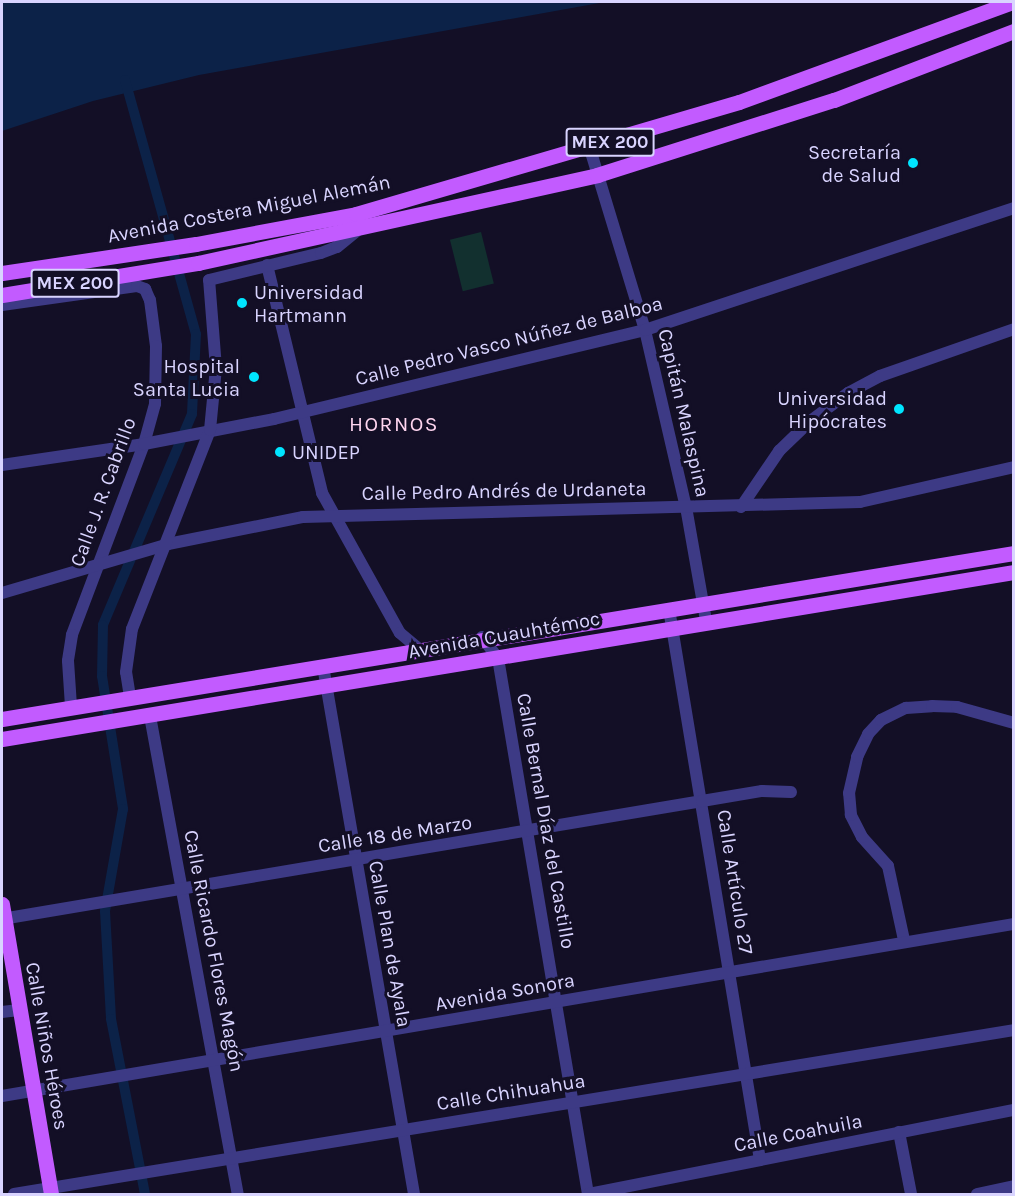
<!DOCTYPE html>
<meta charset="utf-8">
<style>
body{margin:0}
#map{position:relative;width:1015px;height:1196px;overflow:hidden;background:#130f26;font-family:Karla,sans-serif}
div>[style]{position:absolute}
.green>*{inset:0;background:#12302f;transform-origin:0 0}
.water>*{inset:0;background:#0c2248}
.canal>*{height:10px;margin:-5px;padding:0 5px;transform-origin:5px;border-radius:5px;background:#0c2248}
.minor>*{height:12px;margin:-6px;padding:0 6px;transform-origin:6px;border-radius:6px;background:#3d3a85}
.major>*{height:15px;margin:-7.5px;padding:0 7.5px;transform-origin:7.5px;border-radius:7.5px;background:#c25bff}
.dots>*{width:16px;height:16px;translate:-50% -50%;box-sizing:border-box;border:3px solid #130f26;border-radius:50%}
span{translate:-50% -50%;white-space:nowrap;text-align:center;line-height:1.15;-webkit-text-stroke:6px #130f26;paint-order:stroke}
.shield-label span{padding:2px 4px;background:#130f26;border:2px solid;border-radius:4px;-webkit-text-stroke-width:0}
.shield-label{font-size:18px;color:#d9d4ff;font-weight:700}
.poi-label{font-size:20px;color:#d9d4ff}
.right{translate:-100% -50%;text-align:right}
.left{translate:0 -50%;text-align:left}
.street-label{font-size:20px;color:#d9d4ff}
.neighbourhood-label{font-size:21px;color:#ffd6f0;letter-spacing:1.5px}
.frame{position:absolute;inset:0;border:3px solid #d9d4ff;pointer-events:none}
</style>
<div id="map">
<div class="green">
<div style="left:481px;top:232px;width:53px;height:32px;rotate:76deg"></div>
</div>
<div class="water">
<div style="clip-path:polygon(2px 2px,605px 2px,199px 75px,93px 101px,2px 131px)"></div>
</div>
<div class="canal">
<div style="left:125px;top:80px;width:264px;rotate:74.4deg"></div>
<div style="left:196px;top:334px;width:80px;rotate:92.9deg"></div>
<div style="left:192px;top:414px;width:229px;rotate:112.9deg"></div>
<div style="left:103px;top:625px;width:51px;rotate:91.1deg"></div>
<div style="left:102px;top:676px;width:135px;rotate:81deg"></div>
<div style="left:123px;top:809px;width:104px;rotate:100deg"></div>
<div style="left:105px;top:911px;width:108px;rotate:86.8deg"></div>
<div style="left:111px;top:1019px;width:178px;rotate:79deg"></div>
</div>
<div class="minor">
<div style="left:590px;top:149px;width:189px;rotate:73.1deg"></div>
<div style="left:645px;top:330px;width:182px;rotate:77deg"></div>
<div style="left:686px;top:507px;width:116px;rotate:80deg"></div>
<div style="left:267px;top:265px;width:235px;rotate:76.4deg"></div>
<div style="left:322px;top:493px;width:160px;rotate:60.9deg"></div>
<div style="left:400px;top:633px;width:25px;rotate:40deg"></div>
<div style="left:2px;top:305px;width:136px;rotate:-8deg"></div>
<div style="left:137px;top:286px;width:9px;rotate:21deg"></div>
<div style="left:145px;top:289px;width:12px;rotate:66deg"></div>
<div style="left:150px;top:300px;width:46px;rotate:82.6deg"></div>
<div style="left:156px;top:346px;width:58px;rotate:91deg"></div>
<div style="left:155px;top:404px;width:41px;rotate:105.4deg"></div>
<div style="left:144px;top:444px;width:204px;rotate:110.7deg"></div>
<div style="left:72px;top:635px;width:26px;rotate:99deg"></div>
<div style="left:68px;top:661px;width:45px;rotate:86.2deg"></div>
<div style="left:2px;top:465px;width:144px;rotate:-8.4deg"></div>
<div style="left:144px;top:444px;width:132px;rotate:-10.9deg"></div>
<div style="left:274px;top:419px;width:382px;rotate:-13.5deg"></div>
<div style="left:645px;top:330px;width:389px;rotate:-18.3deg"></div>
<div style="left:741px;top:507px;width:68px;rotate:-55.8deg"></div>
<div style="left:779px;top:451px;width:42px;rotate:-44deg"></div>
<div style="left:809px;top:422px;width:49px;rotate:-36.6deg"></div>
<div style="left:848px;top:393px;width:36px;rotate:-28deg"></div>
<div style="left:880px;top:376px;width:142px;rotate:-19.3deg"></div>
<div style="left:2px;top:593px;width:173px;rotate:-16.4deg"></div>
<div style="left:168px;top:544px;width:138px;rotate:-11.3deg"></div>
<div style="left:303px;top:517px;width:557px;rotate:-1.54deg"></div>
<div style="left:860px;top:502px;width:158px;rotate:-12.8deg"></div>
<div style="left:669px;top:609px;width:558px;rotate:80.62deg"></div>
<div style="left:482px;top:637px;width:26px;rotate:53deg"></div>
<div style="left:498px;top:658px;width:544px;rotate:80.47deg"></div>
<div style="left:323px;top:666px;width:536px;rotate:80.22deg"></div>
<div style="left:130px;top:697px;width:25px;rotate:-99deg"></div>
<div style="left:126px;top:672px;width:43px;rotate:-82.1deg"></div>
<div style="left:132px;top:629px;width:214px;rotate:-68.6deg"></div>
<div style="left:210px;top:430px;width:62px;rotate:-84.5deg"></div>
<div style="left:216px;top:368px;width:88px;rotate:-94.5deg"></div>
<div style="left:209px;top:280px;width:115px;rotate:-13.6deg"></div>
<div style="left:321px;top:253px;width:17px;rotate:-21deg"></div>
<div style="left:337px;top:247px;width:28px;rotate:-39deg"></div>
<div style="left:150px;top:716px;width:486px;rotate:79.6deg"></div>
<div style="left:2px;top:919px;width:710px;rotate:-9.57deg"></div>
<div style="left:702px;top:801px;width:61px;rotate:-9.5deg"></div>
<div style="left:762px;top:791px;width:29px;rotate:2deg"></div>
<div style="left:904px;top:940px;width:76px;rotate:-102.2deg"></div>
<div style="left:888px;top:866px;width:39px;rotate:-132deg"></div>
<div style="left:862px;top:837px;width:25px;rotate:-117deg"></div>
<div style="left:851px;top:815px;width:22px;rotate:-95deg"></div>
<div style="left:849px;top:793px;width:37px;rotate:-77deg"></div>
<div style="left:857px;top:757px;width:25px;rotate:-64deg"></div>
<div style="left:868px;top:734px;width:19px;rotate:-47deg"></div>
<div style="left:881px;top:720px;width:28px;rotate:-26deg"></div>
<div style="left:906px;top:708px;width:26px;rotate:-4deg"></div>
<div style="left:932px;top:706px;width:25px;rotate:2deg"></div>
<div style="left:957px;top:707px;width:59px;rotate:15.7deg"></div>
<div style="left:2px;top:1012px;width:17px;rotate:-7deg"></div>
<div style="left:2px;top:1096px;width:1027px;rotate:-9.65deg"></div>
<div style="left:899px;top:1132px;width:63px;rotate:79deg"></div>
<div style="left:14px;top:1194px;width:1013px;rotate:-9.31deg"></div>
<div style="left:589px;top:1194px;width:433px;rotate:-11.2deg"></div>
<div style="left:977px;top:1194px;width:38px;rotate:-12deg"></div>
</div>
<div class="major">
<div style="left:2px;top:273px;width:196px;rotate:-8.5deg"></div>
<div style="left:196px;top:244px;width:163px;rotate:-10.6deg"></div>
<div style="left:356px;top:214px;width:399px;rotate:-16.3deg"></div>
<div style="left:739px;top:102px;width:292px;rotate:-20.1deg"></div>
<div style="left:2px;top:295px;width:199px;rotate:-9.3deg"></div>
<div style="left:198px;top:263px;width:409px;rotate:-12.4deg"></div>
<div style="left:597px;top:175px;width:249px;rotate:-17.6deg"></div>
<div style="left:834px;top:100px;width:193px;rotate:-21deg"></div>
<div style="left:2px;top:719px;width:1026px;rotate:-9.32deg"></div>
<div style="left:2px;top:739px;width:1026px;rotate:-9.37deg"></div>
<div style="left:2px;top:904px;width:294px;rotate:80.4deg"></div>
</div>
<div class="dots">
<div style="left:913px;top:163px;background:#00e5ff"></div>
<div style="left:242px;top:303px;background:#00e5ff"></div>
<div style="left:254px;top:377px;background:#00e5ff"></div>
<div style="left:899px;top:409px;background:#00e5ff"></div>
<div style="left:280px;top:452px;background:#00e5ff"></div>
</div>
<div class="shield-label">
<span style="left:610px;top:142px">MEX 200</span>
<span style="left:75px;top:283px">MEX 200</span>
</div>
<div class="poi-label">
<span class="right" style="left:901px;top:164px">Secretaría<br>de Salud</span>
<span class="left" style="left:254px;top:304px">Universidad<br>Hartmann</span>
<span class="right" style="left:240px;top:378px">Hospital<br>Santa Lucia</span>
<span class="right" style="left:887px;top:410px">Universidad<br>Hipócrates</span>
<span class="left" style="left:292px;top:452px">UNIDEP</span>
</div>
<div class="street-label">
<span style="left:249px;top:209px;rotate:-11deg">Avenida Costera Miguel Alemán</span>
<span style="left:509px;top:341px;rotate:-14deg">Calle Pedro Vasco Núñez de Balboa</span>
<span style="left:684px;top:413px;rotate:77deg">Capitán Malaspina</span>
<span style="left:504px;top:491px;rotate:-1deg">Calle Pedro Andrés de Urdaneta</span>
<span style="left:103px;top:492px;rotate:-70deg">Calle J. R. Cabrillo</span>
<span style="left:504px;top:635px;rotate:-10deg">Avenida Cuauhtémoc</span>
<span style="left:546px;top:821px;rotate:80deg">Calle Bernal Díaz del Castillo</span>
<span style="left:395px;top:834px;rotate:-9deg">Calle 18 de Marzo</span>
<span style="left:735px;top:882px;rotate:81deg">Calle Artículo 27</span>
<span style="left:390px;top:944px;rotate:80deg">Calle Plan de Ayala</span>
<span style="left:214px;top:951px;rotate:79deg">Calle Ricardo Flores Magón</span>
<span style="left:505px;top:992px;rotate:-10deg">Avenida Sonora</span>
<span style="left:47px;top:1046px;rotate:80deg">Calle Niños Héroes</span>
<span style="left:511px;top:1092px;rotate:-9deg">Calle Chihuahua</span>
<span style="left:798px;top:1133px;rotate:-11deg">Calle Coahuila</span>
</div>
<div class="neighbourhood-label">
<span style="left:394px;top:424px">HORNOS</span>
</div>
<div class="frame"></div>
</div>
